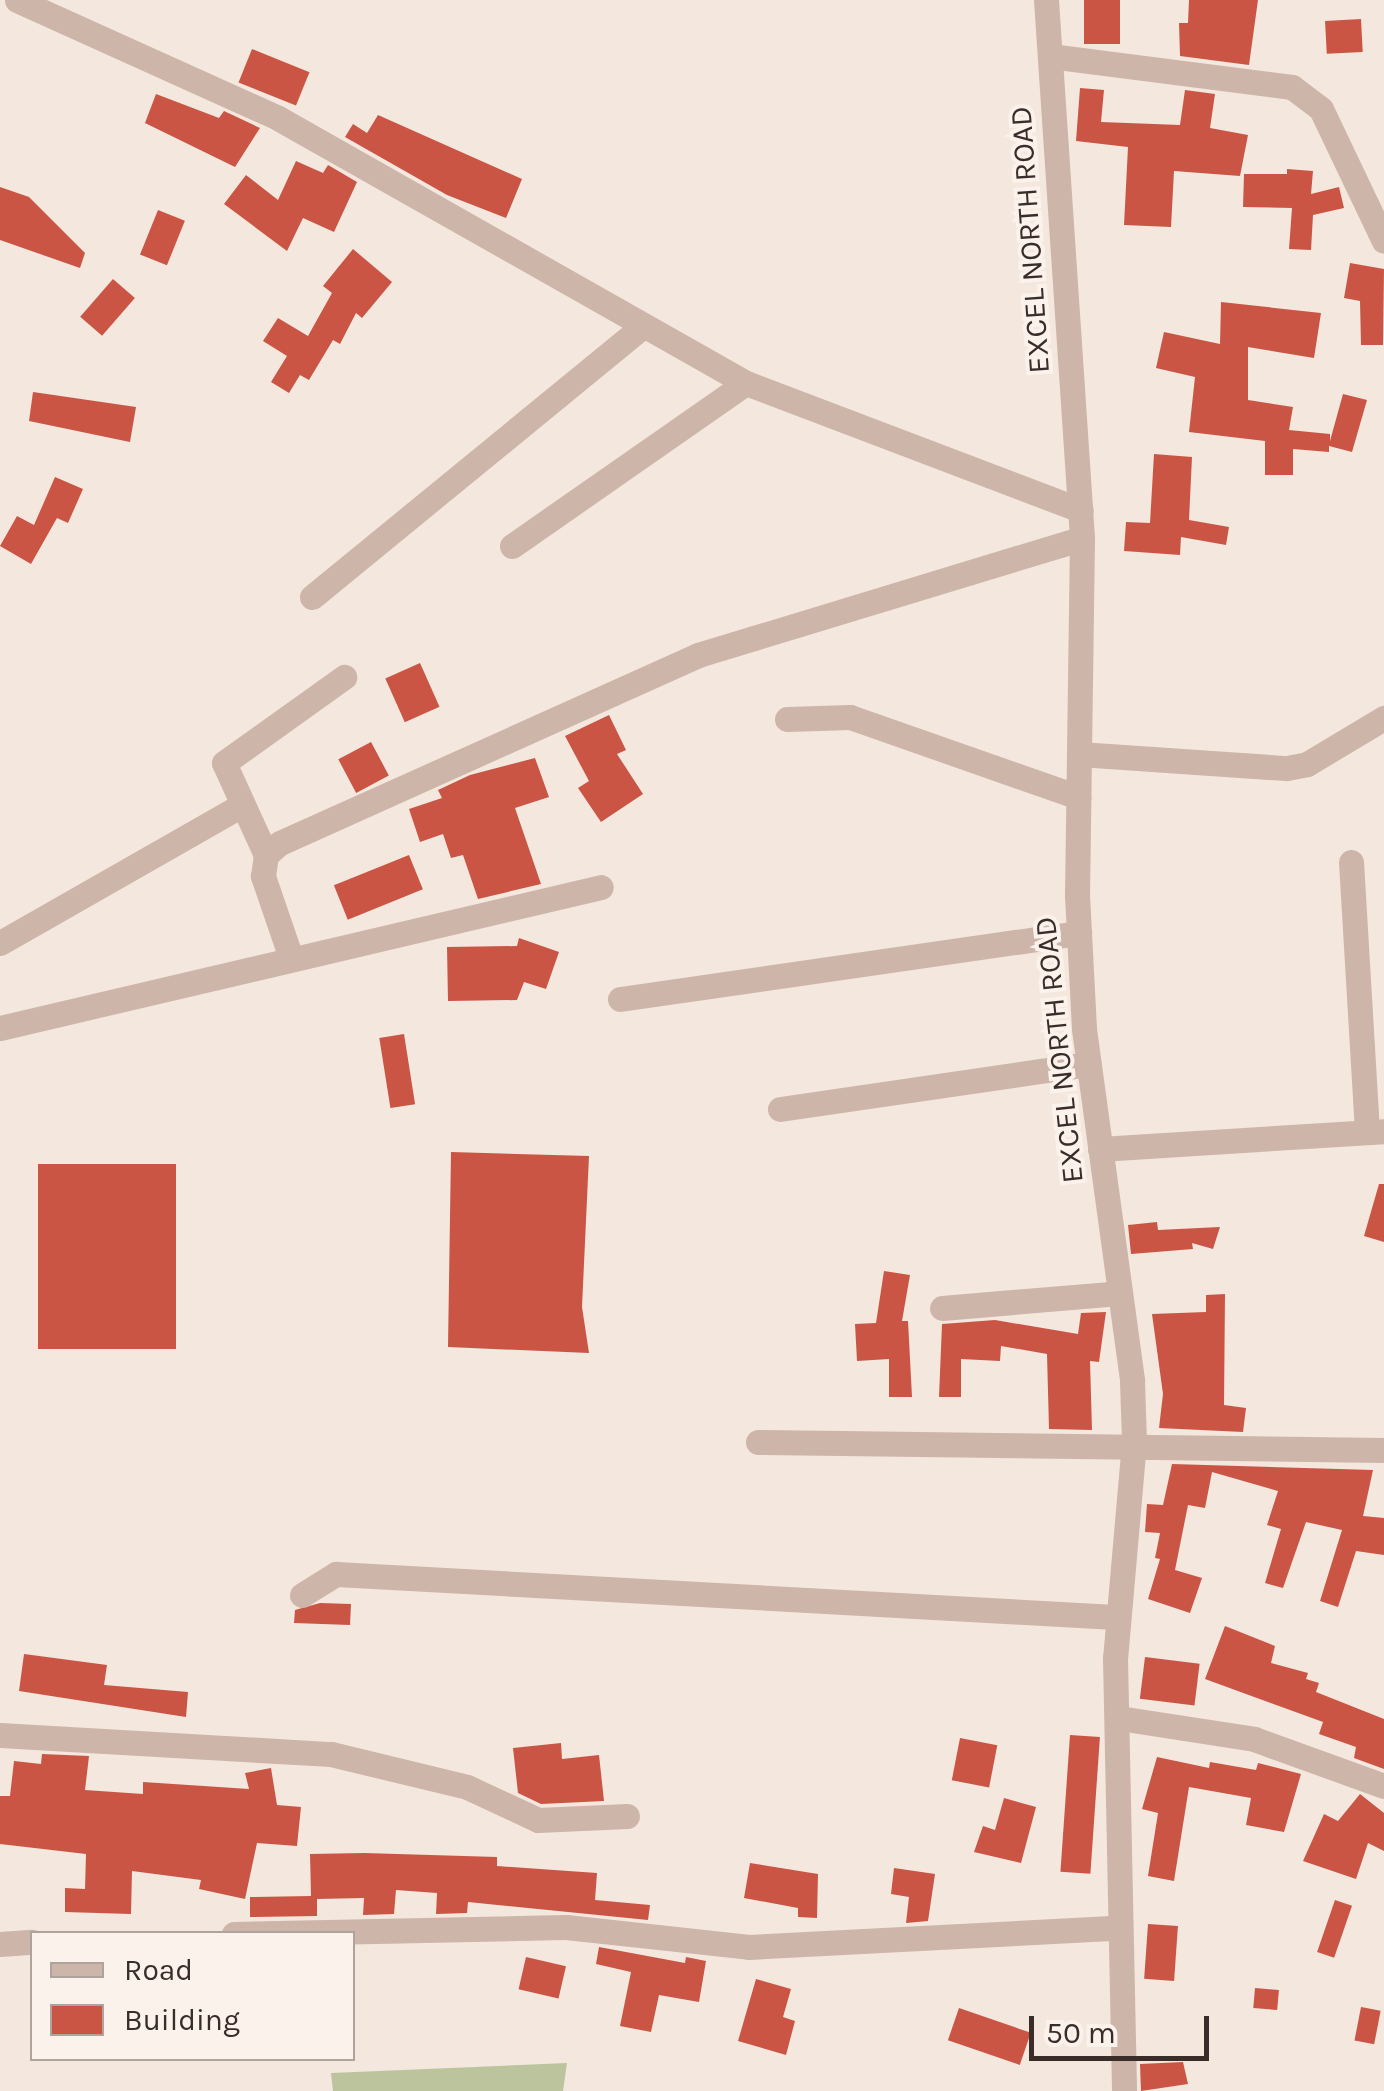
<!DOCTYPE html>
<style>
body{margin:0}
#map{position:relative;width:1384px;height:2091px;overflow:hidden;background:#f4e7de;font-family:Karla,sans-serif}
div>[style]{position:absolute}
.green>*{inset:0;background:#bcc49d}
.building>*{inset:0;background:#ca5545;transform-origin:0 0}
.street>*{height:25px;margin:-12.5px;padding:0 12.5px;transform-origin:12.5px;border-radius:12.5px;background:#cdb5a9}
span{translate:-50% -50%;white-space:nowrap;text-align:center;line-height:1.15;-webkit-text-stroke:8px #fbf2eb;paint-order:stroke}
.street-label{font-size:30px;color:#3a2c29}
.legend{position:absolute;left:30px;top:1931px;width:325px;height:130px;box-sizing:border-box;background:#fbf2eb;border:2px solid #aea39d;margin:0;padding:12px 18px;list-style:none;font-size:30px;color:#3a2c29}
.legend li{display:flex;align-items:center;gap:20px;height:50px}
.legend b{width:50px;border:2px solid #aea39d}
.scale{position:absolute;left:1029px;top:2016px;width:180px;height:45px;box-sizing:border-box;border:5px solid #3a2c29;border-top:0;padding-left:12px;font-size:30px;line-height:35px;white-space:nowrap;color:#3a2c29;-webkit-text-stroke:8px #fbf2eb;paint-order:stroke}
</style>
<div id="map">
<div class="green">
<div style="clip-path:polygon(567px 2063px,563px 2091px,333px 2091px,331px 2073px)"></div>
</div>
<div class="building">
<div style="left:1084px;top:0;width:36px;height:44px"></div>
<div style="clip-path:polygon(1189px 0,1258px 0,1249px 65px,1180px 56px,1179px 23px,1188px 23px)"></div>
<div style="left:1361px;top:19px;width:33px;height:36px;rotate:87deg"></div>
<div style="left:252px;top:49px;width:62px;height:36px;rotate:22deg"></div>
<div style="clip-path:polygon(1080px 88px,1104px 90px,1101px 122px,1180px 125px,1185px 90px,1215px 94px,1210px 128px,1248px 135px,1240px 176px,1174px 171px,1171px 227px,1124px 225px,1128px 147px,1076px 141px)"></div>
<div style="clip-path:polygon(156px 94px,219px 118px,224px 111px,260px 128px,235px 167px,145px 123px)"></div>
<div style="clip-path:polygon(378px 115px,522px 179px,506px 218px,447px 195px,345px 137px,353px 124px,367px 133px)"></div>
<div style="clip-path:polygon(296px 161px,323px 173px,328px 165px,357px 182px,334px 232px,303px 218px,287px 251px,224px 204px,246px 175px,278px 200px)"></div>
<div style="clip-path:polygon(1287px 169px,1313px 171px,1311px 194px,1339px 187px,1344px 208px,1313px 215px,1311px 250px,1289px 249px,1292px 208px,1243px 207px,1244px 174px,1287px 174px)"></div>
<div style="clip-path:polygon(0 187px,29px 197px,85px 253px,80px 268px,0 240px)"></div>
<div style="left:158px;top:210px;width:29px;height:48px;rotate:22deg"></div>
<div style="clip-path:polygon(353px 249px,392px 282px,362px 318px,356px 313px,340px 344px,333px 340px,309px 380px,300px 375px,289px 393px,271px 382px,287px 356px,263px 341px,278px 318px,308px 336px,332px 293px,323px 286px)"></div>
<div style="clip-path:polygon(1350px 263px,1384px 269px,1383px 345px,1361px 345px,1360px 301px,1344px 298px)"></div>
<div style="left:113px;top:279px;width:29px;height:50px;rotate:41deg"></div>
<div style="clip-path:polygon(1221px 302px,1321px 313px,1314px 358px,1248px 347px,1248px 400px,1293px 407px,1289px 430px,1330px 434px,1330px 441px,1343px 394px,1367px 400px,1352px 452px,1329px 446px,1329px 452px,1293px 449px,1293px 475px,1265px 475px,1265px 441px,1189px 432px,1195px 377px,1156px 368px,1164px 332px,1220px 344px)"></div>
<div style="clip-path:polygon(33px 392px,136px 407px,130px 442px,29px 421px)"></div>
<div style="clip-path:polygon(1154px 454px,1192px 457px,1189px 520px,1229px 527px,1226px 545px,1181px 537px,1180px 555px,1124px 551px,1126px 522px,1150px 523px)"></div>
<div style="clip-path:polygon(55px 477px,83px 489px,68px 523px,57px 518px,31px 564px,0 546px,17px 516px,34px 525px)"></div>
<div style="left:420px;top:663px;width:48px;height:38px;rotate:66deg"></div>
<div style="clip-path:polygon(609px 715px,626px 750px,617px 754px,643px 794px,601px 822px,578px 788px,589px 781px,565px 736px)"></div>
<div style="left:371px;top:742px;width:38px;height:37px;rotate:62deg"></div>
<div style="clip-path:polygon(535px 758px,549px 797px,515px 808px,541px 884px,478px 899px,463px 855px,451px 858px,443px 834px,420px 842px,409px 809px,442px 798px,438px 790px,470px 775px)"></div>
<div style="left:409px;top:855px;width:37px;height:81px;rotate:68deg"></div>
<div style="clip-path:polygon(519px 938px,559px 952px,546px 989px,524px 982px,517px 1000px,448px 1001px,447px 947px,517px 946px)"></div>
<div style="left:404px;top:1034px;width:71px;height:25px;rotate:81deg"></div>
<div style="clip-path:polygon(451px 1152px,589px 1156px,582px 1307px,589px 1353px,448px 1347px)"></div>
<div style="left:38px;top:1164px;width:138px;height:185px"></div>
<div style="clip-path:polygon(1379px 1184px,1384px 1184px,1384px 1242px,1364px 1236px)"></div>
<div style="clip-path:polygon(1157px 1222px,1158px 1230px,1220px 1227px,1213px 1249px,1192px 1243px,1193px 1249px,1131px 1254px,1128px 1225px)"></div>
<div style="clip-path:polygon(884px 1271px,910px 1275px,902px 1321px,908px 1321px,912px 1397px,889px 1397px,889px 1359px,857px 1361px,855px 1324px,876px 1323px)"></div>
<div style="clip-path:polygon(1225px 1294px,1224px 1405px,1246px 1408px,1243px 1432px,1159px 1428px,1163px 1394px,1152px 1314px,1206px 1312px,1206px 1295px)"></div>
<div style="clip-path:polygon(1106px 1312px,1099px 1362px,1090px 1361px,1092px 1430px,1049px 1429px,1047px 1354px,1001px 1346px,1000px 1361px,961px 1359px,961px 1397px,939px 1397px,942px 1324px,995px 1320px,1078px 1334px,1081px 1313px)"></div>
<div style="clip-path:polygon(1172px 1464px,1373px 1470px,1363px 1516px,1384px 1518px,1384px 1555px,1356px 1551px,1338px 1607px,1320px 1601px,1342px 1530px,1306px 1522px,1283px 1588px,1265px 1583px,1281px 1529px,1267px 1525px,1278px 1491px,1212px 1472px,1205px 1508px,1188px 1505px,1175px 1570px,1202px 1578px,1190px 1613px,1148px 1599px,1160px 1559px,1155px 1558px,1160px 1533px,1145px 1532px,1147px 1504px,1163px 1505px)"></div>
<div style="clip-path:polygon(320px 1603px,351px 1604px,350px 1625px,294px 1623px,295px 1610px)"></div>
<div style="clip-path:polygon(1225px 1626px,1275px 1646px,1271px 1663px,1308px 1673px,1306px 1679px,1319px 1683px,1316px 1692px,1384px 1719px,1384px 1769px,1354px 1758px,1356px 1747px,1319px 1734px,1323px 1722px,1205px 1679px)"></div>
<div style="clip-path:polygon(24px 1654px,107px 1665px,104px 1685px,188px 1692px,186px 1717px,19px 1691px)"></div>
<div style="left:1145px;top:1657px;width:55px;height:42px;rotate:7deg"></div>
<div style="left:1070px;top:1735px;width:30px;height:137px;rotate:4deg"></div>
<div style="left:960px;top:1738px;width:38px;height:43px;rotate:11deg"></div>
<div style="clip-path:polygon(561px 1743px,562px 1759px,599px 1755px,604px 1801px,541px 1804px,518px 1793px,513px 1748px)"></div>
<div style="clip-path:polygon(42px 1754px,89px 1756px,85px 1790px,143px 1794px,143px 1782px,249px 1789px,245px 1773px,271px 1768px,277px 1805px,301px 1807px,297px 1846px,257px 1843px,245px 1899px,199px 1889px,201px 1880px,132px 1871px,131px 1914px,65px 1912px,65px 1888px,85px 1889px,86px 1854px,0 1844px,0 1796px,10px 1796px,14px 1761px,41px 1764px)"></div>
<div style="clip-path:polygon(1157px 1757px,1209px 1768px,1210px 1762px,1256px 1770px,1258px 1763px,1301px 1774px,1284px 1832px,1246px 1825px,1251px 1798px,1189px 1787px,1174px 1881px,1148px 1876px,1158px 1813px,1142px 1809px)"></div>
<div style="clip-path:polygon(1360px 1794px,1384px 1813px,1384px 1851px,1368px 1843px,1356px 1879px,1303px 1861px,1324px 1814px,1338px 1821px)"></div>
<div style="clip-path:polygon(1004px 1798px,1036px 1807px,1021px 1863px,974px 1852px,983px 1826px,995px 1830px)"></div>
<div style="clip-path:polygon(364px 1853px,497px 1857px,497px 1866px,597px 1873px,595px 1900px,650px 1905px,648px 1920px,468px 1902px,467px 1913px,436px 1914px,437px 1893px,396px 1890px,394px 1914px,363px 1915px,364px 1898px,317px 1899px,317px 1916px,250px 1917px,250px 1897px,311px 1896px,310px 1854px)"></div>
<div style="clip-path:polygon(750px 1863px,818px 1874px,817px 1918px,798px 1917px,798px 1908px,744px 1898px)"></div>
<div style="clip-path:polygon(894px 1868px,935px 1874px,928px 1921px,906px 1923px,909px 1897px,891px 1894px)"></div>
<div style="left:1335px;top:1900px;width:18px;height:55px;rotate:19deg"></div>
<div style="left:1148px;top:1924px;width:30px;height:55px;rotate:4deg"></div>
<div style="clip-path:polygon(599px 1947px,685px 1963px,686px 1957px,706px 1961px,699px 2002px,659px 1995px,651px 2032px,620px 2026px,631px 1972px,596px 1964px)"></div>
<div style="left:526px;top:1957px;width:41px;height:33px;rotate:13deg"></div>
<div style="clip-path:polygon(756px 1979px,791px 1989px,783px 2017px,795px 2021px,786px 2055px,738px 2041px)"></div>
<div style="left:1255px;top:1988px;width:24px;height:20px;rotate:5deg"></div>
<div style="left:1361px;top:2007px;width:20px;height:34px;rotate:11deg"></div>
<div style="left:959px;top:2008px;width:76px;height:34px;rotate:19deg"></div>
<div style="clip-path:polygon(1183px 2062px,1188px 2084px,1141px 2091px,1140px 2064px)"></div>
</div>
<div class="street">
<div style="left:17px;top:0;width:286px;rotate:24.3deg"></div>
<div style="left:278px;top:118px;width:538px;rotate:29.52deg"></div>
<div style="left:746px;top:383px;width:358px;rotate:20.8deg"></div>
<div style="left:1046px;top:0;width:539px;rotate:86.17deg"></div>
<div style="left:1082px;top:538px;width:357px;rotate:90.8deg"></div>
<div style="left:1077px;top:895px;width:134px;rotate:87deg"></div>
<div style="left:1084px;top:1029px;width:355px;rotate:82.2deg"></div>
<div style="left:1132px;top:1381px;width:61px;rotate:88.1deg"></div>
<div style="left:1134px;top:1442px;width:217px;rotate:95deg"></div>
<div style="left:1115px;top:1658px;width:433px;rotate:88.8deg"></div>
<div style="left:1050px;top:56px;width:244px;rotate:7.3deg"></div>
<div style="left:1292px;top:87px;width:36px;rotate:37deg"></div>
<div style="left:1321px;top:109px;width:146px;rotate:64.5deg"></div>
<div style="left:512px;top:546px;width:285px;rotate:-34.9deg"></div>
<div style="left:312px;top:597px;width:426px;rotate:-39.3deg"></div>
<div style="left:787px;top:719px;width:63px;rotate:-1.8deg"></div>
<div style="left:850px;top:717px;width:242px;rotate:19.3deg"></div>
<div style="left:1079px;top:754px;width:208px;rotate:3.9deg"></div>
<div style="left:1287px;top:768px;width:20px;rotate:-11deg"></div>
<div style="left:1307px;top:764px;width:90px;rotate:-30.9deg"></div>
<div style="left:266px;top:855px;width:101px;rotate:-114.5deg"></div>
<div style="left:224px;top:763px;width:148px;rotate:-35.6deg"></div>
<div style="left:1351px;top:862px;width:270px;rotate:86.6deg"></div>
<div style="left:0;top:943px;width:276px;rotate:-29.7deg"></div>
<div style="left:291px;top:958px;width:87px;rotate:-108.9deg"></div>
<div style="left:263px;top:876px;width:21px;rotate:-82deg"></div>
<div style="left:266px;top:855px;width:18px;rotate:-41deg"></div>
<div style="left:280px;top:843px;width:458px;rotate:-24.2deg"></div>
<div style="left:698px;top:655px;width:401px;rotate:-16.9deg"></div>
<div style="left:620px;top:999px;width:464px;rotate:-8.2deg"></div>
<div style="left:0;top:1028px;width:617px;rotate:-13.2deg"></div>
<div style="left:780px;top:1109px;width:312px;rotate:-8.3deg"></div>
<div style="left:1100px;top:1149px;width:285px;rotate:-3.6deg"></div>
<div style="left:942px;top:1308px;width:178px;rotate:-4.8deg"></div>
<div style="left:758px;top:1442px;width:626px;rotate:0.73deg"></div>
<div style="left:302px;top:1595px;width:40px;rotate:-32deg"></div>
<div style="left:336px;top:1574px;width:780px;rotate:3.16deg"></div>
<div style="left:1119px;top:1718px;width:137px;rotate:8.8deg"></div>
<div style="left:1254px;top:1739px;width:138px;rotate:19.9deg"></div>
<div style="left:0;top:1735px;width:332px;rotate:3.3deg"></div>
<div style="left:331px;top:1754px;width:140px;rotate:13.6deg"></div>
<div style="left:467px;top:1787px;width:78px;rotate:24.9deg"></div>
<div style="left:538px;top:1820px;width:89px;rotate:-2.6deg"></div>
<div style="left:234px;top:1934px;width:332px;rotate:-1.2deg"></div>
<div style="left:566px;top:1927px;width:184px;rotate:6.2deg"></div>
<div style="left:749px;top:1947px;width:367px;rotate:-3deg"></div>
<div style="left:0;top:1944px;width:32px;rotate:-4deg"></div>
</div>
<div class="street-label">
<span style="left:1030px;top:240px;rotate:-94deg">EXCEL NORTH ROAD</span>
<span style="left:1059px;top:1050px;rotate:-96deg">EXCEL NORTH ROAD</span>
</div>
<ul class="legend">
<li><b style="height:12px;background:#cdb5a9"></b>Road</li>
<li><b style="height:28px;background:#ca5545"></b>Building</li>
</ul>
<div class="scale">50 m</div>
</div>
